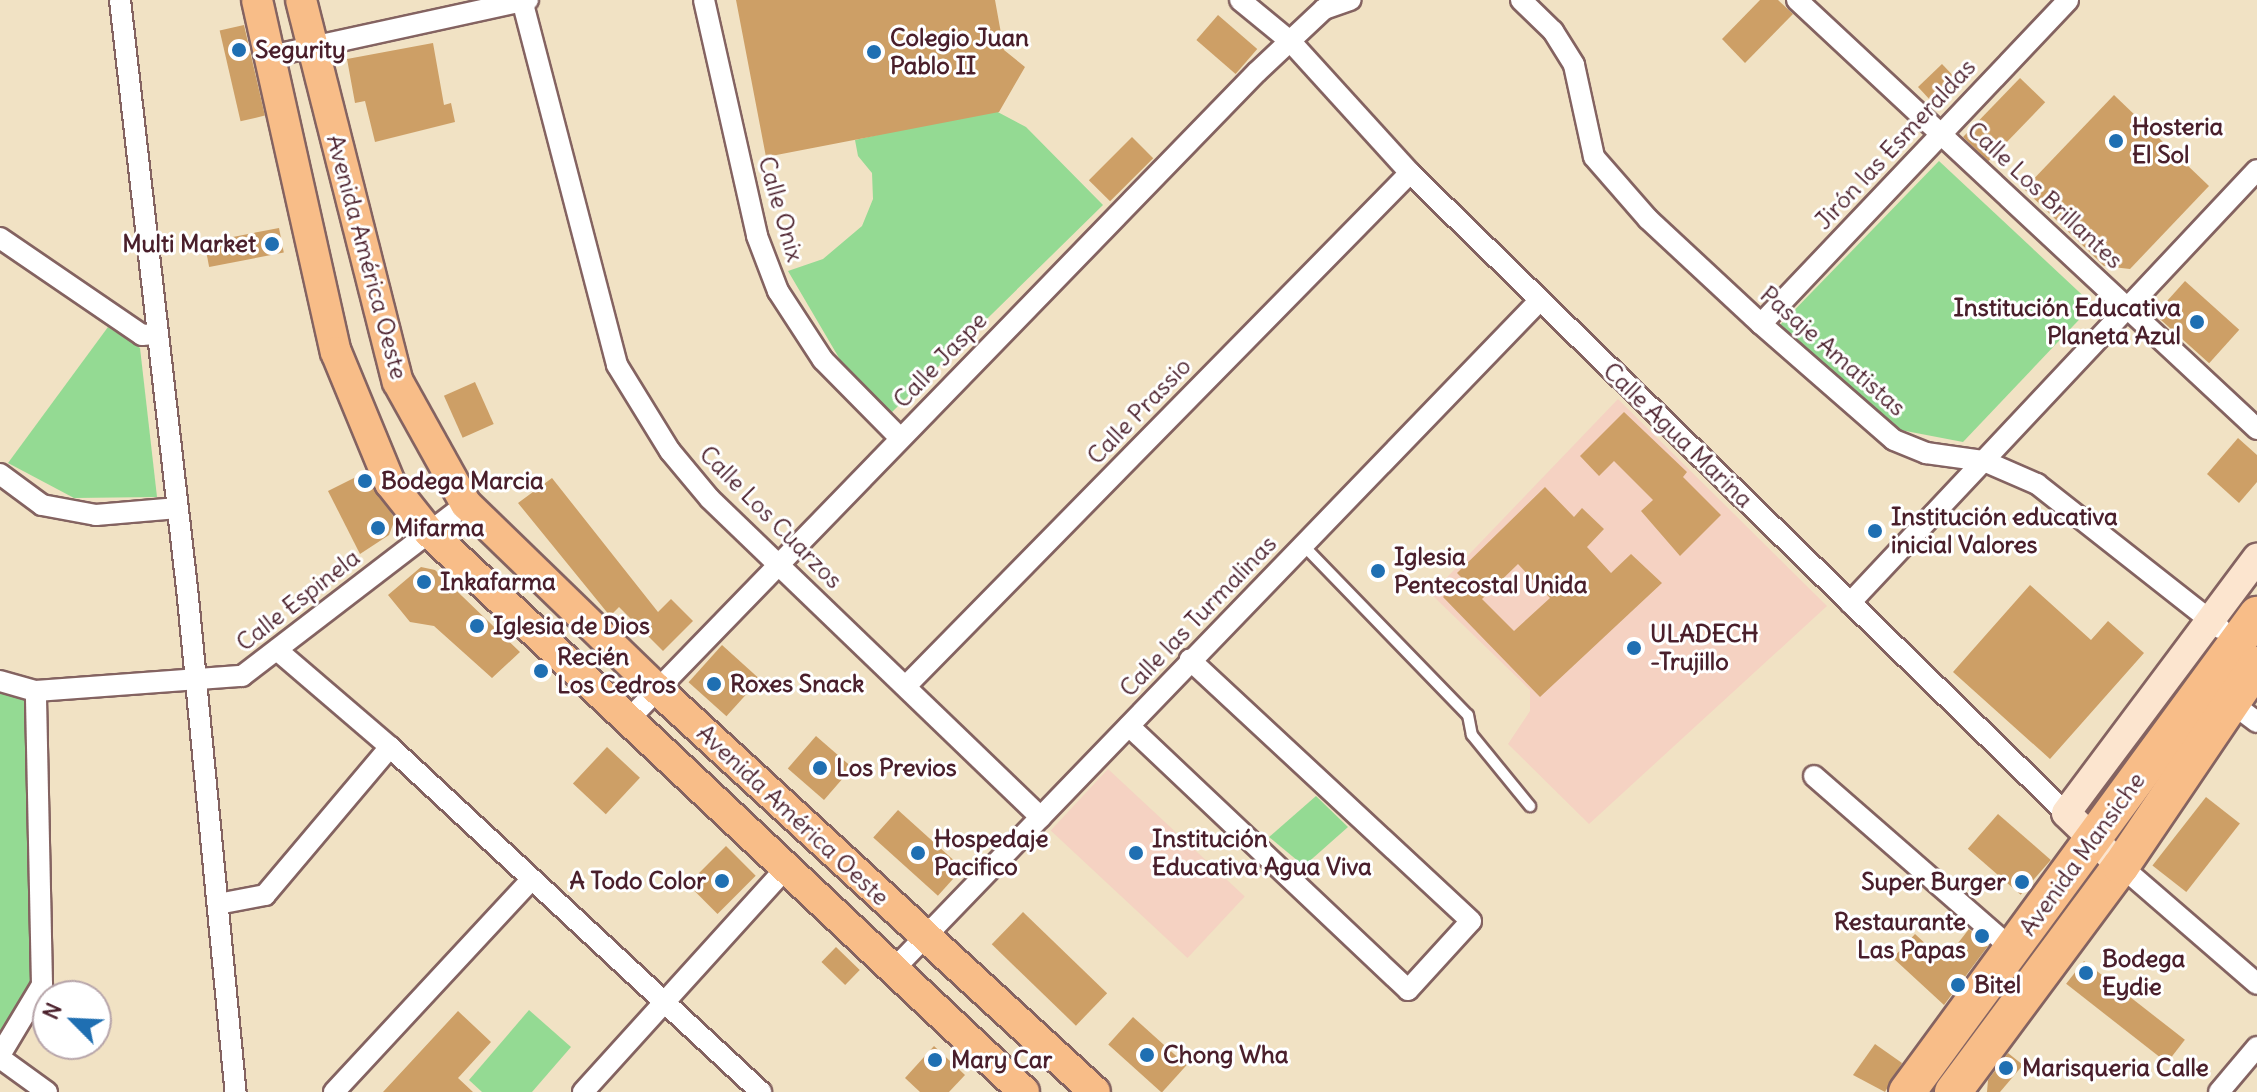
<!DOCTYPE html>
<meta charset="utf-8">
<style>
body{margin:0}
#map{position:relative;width:2257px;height:1092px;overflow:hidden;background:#f1e2c4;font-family:Delius,sans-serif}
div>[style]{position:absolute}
.built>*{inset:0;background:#f5d2c2;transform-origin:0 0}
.green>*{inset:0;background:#94da93}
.building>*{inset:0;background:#cd9f66;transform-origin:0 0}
.roads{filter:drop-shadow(2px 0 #846361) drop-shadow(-2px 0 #846361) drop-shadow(0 2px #846361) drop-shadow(0 -2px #846361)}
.lane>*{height:10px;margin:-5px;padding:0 5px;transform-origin:5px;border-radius:5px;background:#fff}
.street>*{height:20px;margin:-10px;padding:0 10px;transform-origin:10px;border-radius:10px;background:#fff}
.secondary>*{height:28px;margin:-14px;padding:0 14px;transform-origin:14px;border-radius:14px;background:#fce5cf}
.primary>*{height:30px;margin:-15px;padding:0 15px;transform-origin:15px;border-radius:15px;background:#f8bd88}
.highway>*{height:36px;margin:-18px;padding:0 18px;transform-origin:18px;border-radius:18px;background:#f8bd88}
.dots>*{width:22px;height:22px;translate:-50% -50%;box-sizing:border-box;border:4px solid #fff;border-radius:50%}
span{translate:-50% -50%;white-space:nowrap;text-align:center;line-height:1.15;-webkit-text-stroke:6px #fff;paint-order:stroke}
.poi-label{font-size:24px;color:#4a1f2b;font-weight:700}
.left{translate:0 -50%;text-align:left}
.right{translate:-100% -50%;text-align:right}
.street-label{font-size:24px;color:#4a1f2b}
.north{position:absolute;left:32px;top:980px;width:80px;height:80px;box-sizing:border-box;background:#fff;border:2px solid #b7a5aa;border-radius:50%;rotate:294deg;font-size:22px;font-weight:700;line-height:32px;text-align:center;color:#4a1f2b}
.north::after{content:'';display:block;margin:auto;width:28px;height:36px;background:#1f6fb2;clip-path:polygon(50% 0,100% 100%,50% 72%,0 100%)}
</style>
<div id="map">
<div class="built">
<div style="clip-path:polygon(1618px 399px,1827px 606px,1589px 824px,1508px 744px,1530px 711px,1530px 690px,1431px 594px)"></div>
<div style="left:1108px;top:769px;width:187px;height:84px;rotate:43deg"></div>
</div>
<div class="green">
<div style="clip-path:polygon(992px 109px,1026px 127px,1103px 205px,891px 413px,842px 363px,788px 271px,823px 259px,862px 226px,873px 199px,872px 173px,858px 156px,855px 140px)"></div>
<div style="clip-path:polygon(1939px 161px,2093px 305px,1963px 442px,1890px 428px,1779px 326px)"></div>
<div style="clip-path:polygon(108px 327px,140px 348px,157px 497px,74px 498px,8px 463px)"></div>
<div style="clip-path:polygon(0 681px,36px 691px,42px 985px,0 1055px)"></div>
<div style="clip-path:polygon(1316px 796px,1348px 827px,1304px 866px,1269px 837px)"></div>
<div style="clip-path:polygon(529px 1010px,571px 1047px,532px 1092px,482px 1092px,469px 1080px)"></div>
</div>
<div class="building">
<div style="clip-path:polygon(736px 0,995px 0,1004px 50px,1025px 67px,999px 112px,766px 157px)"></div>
<div style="clip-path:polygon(1760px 0,1778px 0,1793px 14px,1745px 63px,1722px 39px)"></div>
<div style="left:1218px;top:15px;width:52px;height:33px;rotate:41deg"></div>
<div style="left:244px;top:25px;width:93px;height:25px;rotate:77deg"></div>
<div style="clip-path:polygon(433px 43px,444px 105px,451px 103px,455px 122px,375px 142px,365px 101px,355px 103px,347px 59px)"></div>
<div style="clip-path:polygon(1942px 64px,1962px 85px,1946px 100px,1932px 102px,1918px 87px)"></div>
<div style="left:2020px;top:78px;width:35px;height:82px;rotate:44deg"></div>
<div style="clip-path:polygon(2114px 95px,2209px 186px,2130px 269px,2104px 266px,2024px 189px)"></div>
<div style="left:1132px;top:137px;width:30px;height:61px;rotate:45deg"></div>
<div style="left:279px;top:228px;width:25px;height:76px;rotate:79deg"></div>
<div style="left:2185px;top:281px;width:73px;height:45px;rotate:42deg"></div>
<div style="left:475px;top:382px;width:46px;height:34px;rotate:66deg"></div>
<div style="clip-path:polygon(1624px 412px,1687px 472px,1683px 477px,1721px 515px,1680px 556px,1641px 511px,1653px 500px,1614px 461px,1599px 476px,1580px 456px)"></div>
<div style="clip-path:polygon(2238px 438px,2257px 455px,2257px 482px,2239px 503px,2207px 474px)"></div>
<div style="clip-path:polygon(366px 472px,395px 519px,389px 535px,360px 554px,328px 491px)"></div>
<div style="clip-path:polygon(552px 478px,658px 612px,671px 599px,693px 621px,663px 651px,619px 607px,610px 616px,518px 503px)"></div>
<div style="clip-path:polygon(evenodd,1545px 487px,1574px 517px,1582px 508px,1604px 529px,1587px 547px,1611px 573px,1631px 554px,1662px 583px,1540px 697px,1443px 597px,1462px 578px,1457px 573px,1545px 487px,1518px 564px,1550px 598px,1514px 631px,1482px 599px,1518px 564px)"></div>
<div style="clip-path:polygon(421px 567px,435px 570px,520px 652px,492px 678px,434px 626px,410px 622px,388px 595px)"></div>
<div style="clip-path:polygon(2030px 585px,2091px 640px,2108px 621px,2144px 653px,2050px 759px,1953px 672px)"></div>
<div style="left:722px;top:645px;width:51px;height:50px;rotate:42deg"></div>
<div style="left:816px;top:736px;width:48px;height:43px;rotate:41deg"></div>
<div style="left:607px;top:747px;width:45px;height:50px;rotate:43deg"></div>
<div style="left:2206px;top:797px;width:43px;height:87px;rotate:38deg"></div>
<div style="left:898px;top:810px;width:87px;height:37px;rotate:42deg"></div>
<div style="left:1998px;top:814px;width:70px;height:46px;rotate:41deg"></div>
<div style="left:726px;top:846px;width:42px;height:54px;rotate:45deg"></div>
<div style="left:1023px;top:912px;width:117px;height:45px;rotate:44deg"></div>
<div style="clip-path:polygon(1969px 929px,1988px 946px,1944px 1005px,1893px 958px,1915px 934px,1944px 961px)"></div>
<div style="left:836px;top:947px;width:33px;height:21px;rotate:44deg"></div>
<div style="left:2084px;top:961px;width:128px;height:29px;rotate:38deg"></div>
<div style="clip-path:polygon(458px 1011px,491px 1042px,458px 1078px,473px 1092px,383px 1092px)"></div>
<div style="left:1133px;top:1017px;width:72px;height:37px;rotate:42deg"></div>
<div style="clip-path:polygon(1875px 1044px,1902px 1063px,1885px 1092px,1853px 1075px)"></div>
<div style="clip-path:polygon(934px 1046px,965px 1075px,949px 1092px,920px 1092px,905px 1078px)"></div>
<div style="clip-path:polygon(2008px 1053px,2023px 1065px,2000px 1092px,1987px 1092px,1988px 1080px)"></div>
</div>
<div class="roads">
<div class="lane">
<div style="left:1302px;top:544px;width:238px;rotate:45.9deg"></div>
<div style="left:1468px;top:715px;width:20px;rotate:79deg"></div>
<div style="left:1472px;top:735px;width:92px;rotate:50.8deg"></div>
</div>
<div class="street">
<div style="left:120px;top:0;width:602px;rotate:83.51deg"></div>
<div style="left:188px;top:598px;width:496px;rotate:84.5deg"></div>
<div style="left:522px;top:0;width:377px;rotate:75.4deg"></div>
<div style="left:617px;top:365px;width:101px;rotate:58.4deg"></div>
<div style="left:670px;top:451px;width:62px;rotate:50.2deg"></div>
<div style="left:710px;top:499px;width:459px;rotate:43.9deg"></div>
<div style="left:704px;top:0;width:242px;rotate:77.3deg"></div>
<div style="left:757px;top:236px;width:59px;rotate:69.1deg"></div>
<div style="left:778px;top:291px;width:82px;rotate:56.9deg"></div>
<div style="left:823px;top:360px;width:110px;rotate:45.4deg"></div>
<div style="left:1240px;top:0;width:65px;rotate:39.4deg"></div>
<div style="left:1290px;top:41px;width:178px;rotate:47.7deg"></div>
<div style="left:1410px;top:173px;width:916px;rotate:44.29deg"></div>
<div style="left:1521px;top:0;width:45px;rotate:44.1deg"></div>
<div style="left:1553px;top:31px;width:40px;rotate:58deg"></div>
<div style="left:1574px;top:65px;width:94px;rotate:77.7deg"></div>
<div style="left:1594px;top:157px;width:82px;rotate:48.9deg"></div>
<div style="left:1648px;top:219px;width:154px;rotate:42.9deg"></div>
<div style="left:1761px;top:324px;width:176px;rotate:41.1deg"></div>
<div style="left:1894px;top:440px;width:35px;rotate:22deg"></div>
<div style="left:1926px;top:453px;width:59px;rotate:7.9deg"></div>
<div style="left:1984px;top:461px;width:58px;rotate:23.5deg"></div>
<div style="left:2037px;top:484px;width:233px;rotate:38.2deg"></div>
<div style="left:1797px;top:0;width:629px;rotate:43deg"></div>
<div style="left:271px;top:56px;width:263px;rotate:-12.3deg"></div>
<div style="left:0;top:238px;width:172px;rotate:34.3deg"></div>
<div style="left:142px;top:335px;width:16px;rotate:-4deg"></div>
<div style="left:1761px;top:324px;width:446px;rotate:-46.5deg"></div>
<div style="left:0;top:474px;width:52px;rotate:36.4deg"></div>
<div style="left:42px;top:505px;width:55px;rotate:10.5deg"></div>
<div style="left:96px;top:515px;width:82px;rotate:-4.9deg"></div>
<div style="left:1850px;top:603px;width:594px;rotate:-46.77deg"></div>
<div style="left:277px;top:650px;width:149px;rotate:40.6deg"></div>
<div style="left:390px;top:747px;width:507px;rotate:42.92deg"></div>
<div style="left:0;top:681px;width:37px;rotate:16deg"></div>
<div style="left:36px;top:691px;width:207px;rotate:-4.2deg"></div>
<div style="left:242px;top:676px;width:282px;rotate:-37.5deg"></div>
<div style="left:906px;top:686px;width:719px;rotate:-45.51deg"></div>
<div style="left:2225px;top:698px;width:40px;rotate:37deg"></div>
<div style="left:630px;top:718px;width:900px;rotate:-45.86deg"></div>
<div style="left:1257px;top:72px;width:92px;rotate:-43.2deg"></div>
<div style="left:1324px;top:9px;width:28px;rotate:-19deg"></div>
<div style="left:1129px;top:726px;width:384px;rotate:43.4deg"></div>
<div style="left:1408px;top:990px;width:93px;rotate:-47.6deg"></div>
<div style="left:1471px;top:921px;width:384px;rotate:-137.1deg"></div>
<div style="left:1814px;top:776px;width:263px;rotate:41.1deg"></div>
<div style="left:2121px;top:866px;width:180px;rotate:40.9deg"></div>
<div style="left:218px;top:904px;width:48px;rotate:-10.8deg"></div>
<div style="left:265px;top:895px;width:194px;rotate:-49.8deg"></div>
<div style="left:894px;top:969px;width:930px;rotate:-46deg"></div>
<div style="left:0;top:1055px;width:82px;rotate:-59deg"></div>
<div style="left:42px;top:985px;width:294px;rotate:-91.2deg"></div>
<div style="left:0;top:1058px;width:58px;rotate:35.9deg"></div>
<div style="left:334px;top:1092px;width:289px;rotate:-47.1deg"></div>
<div style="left:583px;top:1092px;width:304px;rotate:-47.8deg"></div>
<div style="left:2219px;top:1092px;width:59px;rotate:-49.8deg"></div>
</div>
<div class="secondary">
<div style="left:2121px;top:866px;width:76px;rotate:-136.1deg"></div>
<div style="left:2066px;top:813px;width:319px;rotate:-53.2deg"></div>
</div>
<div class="primary">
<div style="left:257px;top:0;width:361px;rotate:77.4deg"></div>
<div style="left:336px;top:352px;width:142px;rotate:67.6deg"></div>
<div style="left:390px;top:483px;width:63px;rotate:51.5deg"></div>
<div style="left:429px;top:532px;width:817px;rotate:43.26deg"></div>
<div style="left:301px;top:0;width:394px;rotate:75.8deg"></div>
<div style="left:398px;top:382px;width:140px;rotate:60.9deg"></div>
<div style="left:466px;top:504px;width:266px;rotate:44.1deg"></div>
<div style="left:657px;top:689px;width:595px;rotate:42.62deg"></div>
</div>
<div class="highway">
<div style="left:1907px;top:1092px;width:592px;rotate:-53.73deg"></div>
<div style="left:1953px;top:1092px;width:282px;rotate:-53.4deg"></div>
<div style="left:2121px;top:866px;width:243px;rotate:-55.9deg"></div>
</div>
</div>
<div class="dots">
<div style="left:239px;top:50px;background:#1f6fb2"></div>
<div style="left:874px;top:52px;background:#1f6fb2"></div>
<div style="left:2116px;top:141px;background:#1f6fb2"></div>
<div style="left:272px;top:244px;background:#1f6fb2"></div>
<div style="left:2197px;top:322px;background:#1f6fb2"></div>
<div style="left:365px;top:481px;background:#1f6fb2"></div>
<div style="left:378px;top:528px;background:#1f6fb2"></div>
<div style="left:1875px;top:531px;background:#1f6fb2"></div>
<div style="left:1378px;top:571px;background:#1f6fb2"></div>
<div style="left:424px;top:582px;background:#1f6fb2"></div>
<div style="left:477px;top:626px;background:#1f6fb2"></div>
<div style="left:1634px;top:648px;background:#1f6fb2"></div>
<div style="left:541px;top:671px;background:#1f6fb2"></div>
<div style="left:714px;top:684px;background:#1f6fb2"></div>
<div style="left:820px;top:768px;background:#1f6fb2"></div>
<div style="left:918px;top:853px;background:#1f6fb2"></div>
<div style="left:1136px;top:853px;background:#1f6fb2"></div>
<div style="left:722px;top:881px;background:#1f6fb2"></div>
<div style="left:2022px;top:882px;background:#1f6fb2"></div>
<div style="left:1982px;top:936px;background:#1f6fb2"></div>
<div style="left:2086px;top:973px;background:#1f6fb2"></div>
<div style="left:1958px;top:985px;background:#1f6fb2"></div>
<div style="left:1147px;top:1055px;background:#1f6fb2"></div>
<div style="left:935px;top:1060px;background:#1f6fb2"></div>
<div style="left:2006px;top:1068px;background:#1f6fb2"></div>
</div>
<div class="poi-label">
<span class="left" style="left:890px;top:52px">Colegio Juan<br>Pablo II</span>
<span class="left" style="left:255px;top:50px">Segurity</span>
<span class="left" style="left:2132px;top:141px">Hosteria<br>El Sol</span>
<span class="right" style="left:256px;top:244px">Multi Market</span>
<span class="right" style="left:2181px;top:322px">Institución Educativa<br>Planeta Azul</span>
<span class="left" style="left:381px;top:481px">Bodega Marcia</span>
<span class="left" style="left:1891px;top:531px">Institución educativa<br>inicial Valores</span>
<span class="left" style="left:394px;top:528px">Mifarma</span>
<span class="left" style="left:1394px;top:571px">Iglesia<br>Pentecostal Unida</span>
<span class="left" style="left:440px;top:582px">Inkafarma</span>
<span class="left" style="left:493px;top:626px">Iglesia de Dios</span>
<span class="left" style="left:1650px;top:648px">ULADECH<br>-Trujillo</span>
<span class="left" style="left:557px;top:671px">Recién<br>Los Cedros</span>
<span class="left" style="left:730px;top:684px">Roxes Snack</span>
<span class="left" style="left:836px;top:768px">Los Previos</span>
<span class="left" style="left:934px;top:853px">Hospedaje<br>Pacifico</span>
<span class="left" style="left:1152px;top:853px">Institución<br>Educativa Agua Viva</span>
<span class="right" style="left:706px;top:881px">A Todo Color</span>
<span class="right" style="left:2006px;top:882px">Super Burger</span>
<span class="right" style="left:1966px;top:936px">Restaurante<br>Las Papas</span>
<span class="left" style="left:2102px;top:973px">Bodega<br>Eydie</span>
<span class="left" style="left:1974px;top:985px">Bitel</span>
<span class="left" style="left:1163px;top:1055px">Chong Wha</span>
<span class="left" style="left:951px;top:1060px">Mary Car</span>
<span class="left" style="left:2022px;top:1068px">Marisqueria Calle</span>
</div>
<div class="street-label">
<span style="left:1895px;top:144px;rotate:-47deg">Jirón las Esmeraldas</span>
<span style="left:2045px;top:195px;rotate:43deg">Calle Los Brillantes</span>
<span style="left:781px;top:209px;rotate:74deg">Calle Onix</span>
<span style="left:367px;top:257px;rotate:75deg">Avenida América Oeste</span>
<span style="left:1833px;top:351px;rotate:41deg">Pasaje Amatistas</span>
<span style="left:940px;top:360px;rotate:-46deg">Calle Jaspe</span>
<span style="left:1139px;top:411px;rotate:-46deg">Calle Prassio</span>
<span style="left:1678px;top:435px;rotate:44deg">Calle Agua Marina</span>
<span style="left:771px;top:517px;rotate:45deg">Calle Los Cuarzos</span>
<span style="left:298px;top:600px;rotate:-38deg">Calle Espinela</span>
<span style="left:1198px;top:616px;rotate:-46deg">Calle las Turmalinas</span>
<span style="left:793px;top:815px;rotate:43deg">Avenida América Oeste</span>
<span style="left:2082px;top:854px;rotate:-54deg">Avenida Mansiche</span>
</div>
<div class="north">N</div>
</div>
